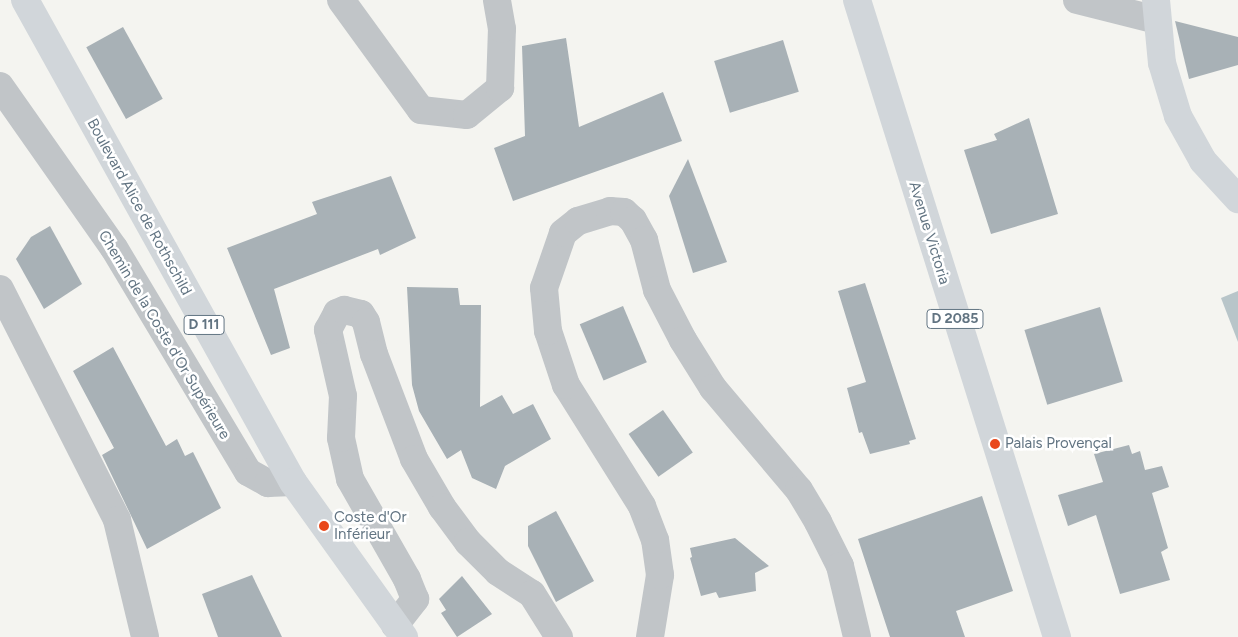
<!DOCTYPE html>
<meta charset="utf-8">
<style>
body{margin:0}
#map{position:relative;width:1238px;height:637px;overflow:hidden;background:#f4f4f0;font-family:Figtree,sans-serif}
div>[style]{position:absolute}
.water>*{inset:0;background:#b8c5c9}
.building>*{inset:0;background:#a8b1b6;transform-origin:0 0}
.street>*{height:28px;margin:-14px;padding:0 14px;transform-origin:14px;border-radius:14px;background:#c1c5c8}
.secondary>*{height:28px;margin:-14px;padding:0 14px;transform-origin:14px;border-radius:14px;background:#d1d6da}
.primary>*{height:28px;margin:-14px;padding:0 14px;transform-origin:14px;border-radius:14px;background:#d1d6da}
.dots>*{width:14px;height:14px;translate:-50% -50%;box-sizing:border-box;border:2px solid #fff;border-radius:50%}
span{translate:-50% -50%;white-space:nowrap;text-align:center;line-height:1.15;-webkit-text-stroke:5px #fff;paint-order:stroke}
.shield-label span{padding:1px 4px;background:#fff;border:1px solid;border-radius:4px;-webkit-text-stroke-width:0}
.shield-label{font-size:14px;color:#627482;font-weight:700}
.street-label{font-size:15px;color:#627482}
.poi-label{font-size:15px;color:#627482}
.left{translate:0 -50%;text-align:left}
</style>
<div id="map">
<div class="water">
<div style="clip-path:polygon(1238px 291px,1238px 342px,1221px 298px)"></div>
</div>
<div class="building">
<div style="clip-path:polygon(1175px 21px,1238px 37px,1238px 65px,1189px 79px)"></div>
<div style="left:123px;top:27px;width:82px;height:42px;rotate:61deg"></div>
<div style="clip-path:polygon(566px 38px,579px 127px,663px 92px,682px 141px,513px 201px,494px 148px,525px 136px,522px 46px)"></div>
<div style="left:783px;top:40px;width:54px;height:72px;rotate:73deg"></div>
<div style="clip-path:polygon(1029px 118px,1058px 214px,991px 234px,964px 150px,997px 140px,994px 134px)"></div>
<div style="clip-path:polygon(688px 159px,727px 262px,693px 273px,669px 196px)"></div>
<div style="clip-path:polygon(391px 176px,416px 238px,380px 255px,378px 249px,274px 289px,290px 348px,271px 355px,227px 248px,317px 214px,312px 202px)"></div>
<div style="clip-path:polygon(50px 226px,82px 284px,44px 309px,16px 259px,31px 237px)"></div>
<div style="clip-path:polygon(865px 283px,916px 439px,909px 441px,910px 444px,870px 454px,862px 432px,859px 433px,847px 388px,866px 382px,838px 291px)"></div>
<div style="clip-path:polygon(407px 287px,458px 288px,460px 305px,481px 305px,480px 407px,502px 395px,513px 414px,533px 404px,551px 439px,505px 466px,496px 489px,472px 478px,461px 450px,447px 459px,419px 411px,412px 385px)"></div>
<div style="left:623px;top:306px;width:61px;height:47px;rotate:67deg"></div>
<div style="left:1100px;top:307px;width:78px;height:79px;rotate:73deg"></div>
<div style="clip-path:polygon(113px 347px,166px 446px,177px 439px,185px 456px,193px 452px,221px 508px,147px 549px,102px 455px,114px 448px,73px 371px)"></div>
<div style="left:663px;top:410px;width:52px;height:42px;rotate:55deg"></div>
<div style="clip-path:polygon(1129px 445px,1132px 454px,1140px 451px,1145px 470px,1162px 466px,1169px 487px,1152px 493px,1168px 548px,1161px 552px,1170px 580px,1120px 594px,1096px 515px,1068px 526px,1058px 495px,1103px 482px,1094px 454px)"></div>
<div style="clip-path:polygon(982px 496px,1013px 591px,956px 611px,965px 637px,890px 637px,858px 539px)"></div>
<div style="clip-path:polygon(556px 511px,594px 581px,556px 602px,528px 546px,528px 526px)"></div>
<div style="clip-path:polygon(735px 538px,769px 566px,755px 573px,756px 591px,719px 598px,716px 592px,701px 596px,690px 558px,692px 557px,690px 548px)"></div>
<div style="clip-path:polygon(252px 575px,282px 637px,218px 637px,202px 594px)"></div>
<div style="clip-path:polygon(462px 576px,492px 614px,457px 637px,441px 613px,446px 610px,439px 599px)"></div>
</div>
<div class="street">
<div style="left:341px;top:0;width:136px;rotate:54deg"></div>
<div style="left:421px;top:110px;width:46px;rotate:6.2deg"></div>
<div style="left:467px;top:115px;width:43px;rotate:-39.3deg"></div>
<div style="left:500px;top:88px;width:59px;rotate:-88.1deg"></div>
<div style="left:502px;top:29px;width:29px;rotate:-100deg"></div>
<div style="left:1077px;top:0;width:82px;rotate:14deg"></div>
<div style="left:0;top:86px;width:198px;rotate:54.9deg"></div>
<div style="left:114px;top:248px;width:261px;rotate:59.1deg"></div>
<div style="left:248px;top:472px;width:23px;rotate:29deg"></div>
<div style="left:268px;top:483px;width:25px;rotate:-2deg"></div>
<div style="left:0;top:289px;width:259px;rotate:63.1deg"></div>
<div style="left:117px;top:520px;width:120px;rotate:76.5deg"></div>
<div style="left:395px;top:625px;width:33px;rotate:-52deg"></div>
<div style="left:415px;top:599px;width:22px;rotate:-112deg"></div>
<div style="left:407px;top:579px;width:115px;rotate:-119.7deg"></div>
<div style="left:350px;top:479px;width:42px;rotate:-102.4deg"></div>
<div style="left:341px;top:438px;width:42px;rotate:-87.3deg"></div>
<div style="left:343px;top:396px;width:68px;rotate:-102.8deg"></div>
<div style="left:328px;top:330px;width:19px;rotate:-62deg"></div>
<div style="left:337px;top:313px;width:8px;rotate:-23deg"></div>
<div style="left:344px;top:310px;width:17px;rotate:13deg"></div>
<div style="left:361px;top:314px;width:9px;rotate:58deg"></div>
<div style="left:366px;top:322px;width:33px;rotate:76deg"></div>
<div style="left:374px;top:354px;width:112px;rotate:69.1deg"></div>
<div style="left:414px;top:459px;width:56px;rotate:59.7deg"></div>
<div style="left:442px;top:507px;width:44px;rotate:53.4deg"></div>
<div style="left:468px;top:542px;width:42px;rotate:45deg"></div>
<div style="left:498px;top:572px;width:40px;rotate:32.9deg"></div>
<div style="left:532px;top:594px;width:51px;rotate:57.9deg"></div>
<div style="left:650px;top:637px;width:63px;rotate:-80.8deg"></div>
<div style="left:660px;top:575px;width:35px;rotate:-98deg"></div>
<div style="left:655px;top:540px;width:36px;rotate:-111deg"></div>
<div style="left:642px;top:506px;width:143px;rotate:-122.1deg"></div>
<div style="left:566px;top:385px;width:57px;rotate:-108.4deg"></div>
<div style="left:548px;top:331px;width:43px;rotate:-95.3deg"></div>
<div style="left:544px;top:288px;width:58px;rotate:-70.9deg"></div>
<div style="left:563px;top:233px;width:19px;rotate:-39deg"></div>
<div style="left:578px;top:221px;width:34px;rotate:-17deg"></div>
<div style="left:610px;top:211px;width:14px;rotate:4deg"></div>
<div style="left:624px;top:212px;width:12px;rotate:42deg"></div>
<div style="left:633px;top:220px;width:23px;rotate:61deg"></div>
<div style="left:644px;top:240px;width:52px;rotate:75.4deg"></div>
<div style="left:657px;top:290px;width:56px;rotate:62.5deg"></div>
<div style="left:683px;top:340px;width:57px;rotate:58deg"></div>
<div style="left:713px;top:388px;width:133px;rotate:49.9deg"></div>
<div style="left:799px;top:490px;width:37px;rotate:59deg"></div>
<div style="left:818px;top:522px;width:49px;rotate:63.4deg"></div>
<div style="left:840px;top:566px;width:73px;rotate:76.5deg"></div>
</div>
<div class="secondary">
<div style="left:1156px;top:0;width:63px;rotate:84.6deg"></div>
<div style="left:1162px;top:63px;width:55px;rotate:73.2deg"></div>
<div style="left:1178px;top:116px;width:51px;rotate:60.9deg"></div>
<div style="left:1203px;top:161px;width:52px;rotate:47.4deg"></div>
</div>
<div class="primary">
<div style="left:25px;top:0;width:551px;rotate:60.93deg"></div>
<div style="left:293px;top:482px;width:191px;rotate:54.4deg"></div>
<div style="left:857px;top:0;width:668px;rotate:72.57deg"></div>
</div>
<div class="dots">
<div style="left:995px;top:444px;background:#e9481b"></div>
<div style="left:324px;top:526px;background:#e9481b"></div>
</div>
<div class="shield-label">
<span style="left:955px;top:319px">D 2085</span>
<span style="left:204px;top:325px">D 111</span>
</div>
<div class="street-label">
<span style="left:139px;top:207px;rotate:61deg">Boulevard Alice de Rothschild</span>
<span style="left:929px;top:233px;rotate:73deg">Avenue Victoria</span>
<span style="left:164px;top:335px;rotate:59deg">Chemin de la Coste d'Or Supérieure</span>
</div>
<div class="poi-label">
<span class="left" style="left:1005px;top:444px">Palais Provençal</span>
<span class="left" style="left:334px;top:526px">Coste d'Or<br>Inférieur</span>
</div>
</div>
